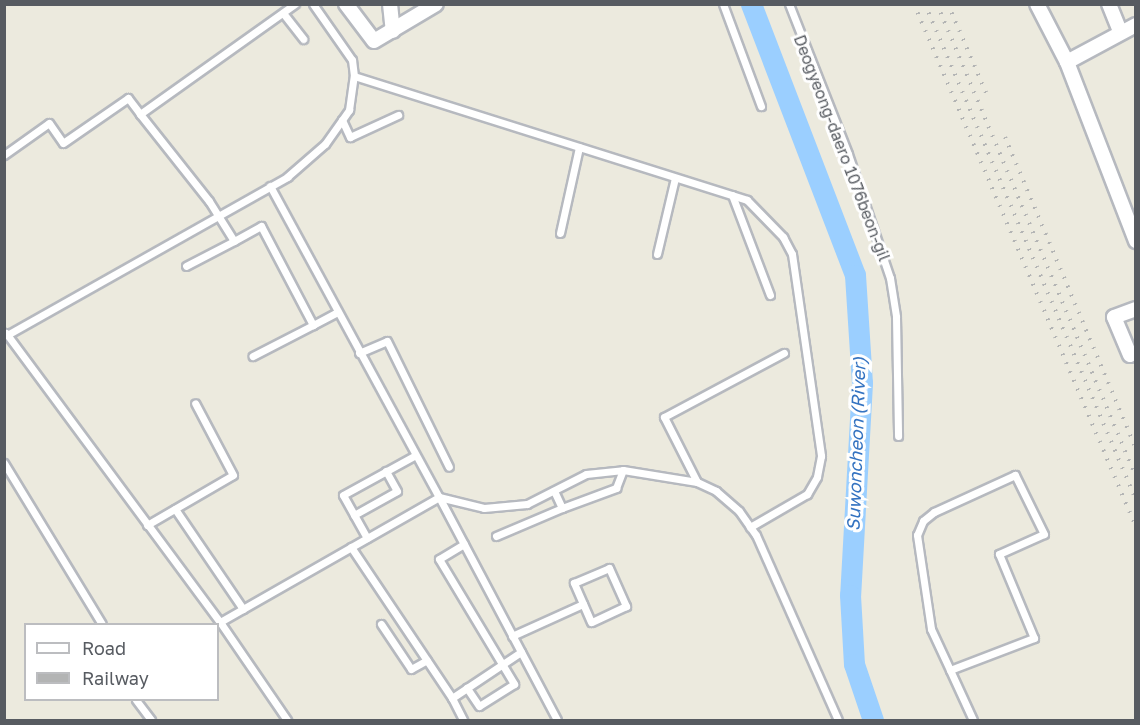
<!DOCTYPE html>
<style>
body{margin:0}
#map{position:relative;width:1140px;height:725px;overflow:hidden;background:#eceade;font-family:"Golos Text",sans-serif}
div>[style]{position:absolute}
.river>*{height:21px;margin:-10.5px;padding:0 10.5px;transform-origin:10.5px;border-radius:10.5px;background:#9bcfff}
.roads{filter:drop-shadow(2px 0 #b6b9bf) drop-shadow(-2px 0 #b6b9bf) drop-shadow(0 2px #b6b9bf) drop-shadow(0 -2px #b6b9bf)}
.service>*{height:7px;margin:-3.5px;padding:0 3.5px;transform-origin:3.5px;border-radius:3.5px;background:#fff}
.minor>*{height:14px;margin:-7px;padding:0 7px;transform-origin:7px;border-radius:7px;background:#fff}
.rail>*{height:4px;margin-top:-2px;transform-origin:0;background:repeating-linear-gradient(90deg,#b3b4b4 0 1.5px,transparent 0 9.5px)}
span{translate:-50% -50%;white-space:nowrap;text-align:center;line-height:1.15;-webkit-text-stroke:6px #fff;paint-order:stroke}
.street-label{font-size:16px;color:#575b61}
.water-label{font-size:18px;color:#3473c1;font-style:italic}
.frame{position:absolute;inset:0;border:6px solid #575b61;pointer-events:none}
.legend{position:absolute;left:24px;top:623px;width:195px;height:78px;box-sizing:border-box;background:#fff;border:2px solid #bcbdc0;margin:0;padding:8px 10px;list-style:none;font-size:18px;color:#575b61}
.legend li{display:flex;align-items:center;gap:12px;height:30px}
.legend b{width:30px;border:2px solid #bcbdc0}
</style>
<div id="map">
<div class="river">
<div style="left:751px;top:4px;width:290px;rotate:69deg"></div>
<div style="left:855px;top:275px;width:108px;rotate:86.3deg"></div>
<div style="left:862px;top:383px;width:212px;rotate:93.2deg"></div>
<div style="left:850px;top:595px;width:69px;rotate:86.7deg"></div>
<div style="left:854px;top:664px;width:59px;rotate:71.3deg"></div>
</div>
<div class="roads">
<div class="service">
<div style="left:723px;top:4px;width:109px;rotate:69.6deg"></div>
<div style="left:789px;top:4px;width:161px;rotate:68.5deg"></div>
<div style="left:848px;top:154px;width:131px;rotate:71.3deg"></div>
<div style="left:890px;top:278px;width:39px;rotate:81deg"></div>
<div style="left:896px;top:317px;width:119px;rotate:89deg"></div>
<div style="left:283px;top:13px;width:33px;rotate:52deg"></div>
<div style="left:354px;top:76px;width:412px;rotate:17.5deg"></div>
<div style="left:747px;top:200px;width:52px;rotate:45.8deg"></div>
<div style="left:783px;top:237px;width:19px;rotate:62deg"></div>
<div style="left:792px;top:254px;width:204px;rotate:81.8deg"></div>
<div style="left:821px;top:456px;width:21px;rotate:101deg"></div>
<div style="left:817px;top:477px;width:20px;rotate:120deg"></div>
<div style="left:807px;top:494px;width:66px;rotate:149.9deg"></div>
<div style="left:140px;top:114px;width:111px;rotate:51.6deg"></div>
<div style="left:209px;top:201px;width:47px;rotate:58deg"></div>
<div style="left:234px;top:241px;width:54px;rotate:152.5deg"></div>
<div style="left:342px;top:120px;width:19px;rotate:65deg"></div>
<div style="left:350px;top:137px;width:53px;rotate:-24.6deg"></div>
<div style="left:4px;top:155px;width:55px;rotate:-35.4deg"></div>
<div style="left:49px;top:123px;width:24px;rotate:55deg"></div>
<div style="left:63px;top:143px;width:79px;rotate:-34.7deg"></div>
<div style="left:128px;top:98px;width:20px;rotate:53deg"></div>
<div style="left:140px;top:114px;width:190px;rotate:-35.4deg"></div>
<div style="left:270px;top:186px;width:354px;rotate:61.5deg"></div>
<div style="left:439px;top:497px;width:46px;rotate:13.7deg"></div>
<div style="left:484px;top:508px;width:43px;rotate:-5.3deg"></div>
<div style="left:527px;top:504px;width:66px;rotate:-27deg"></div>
<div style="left:586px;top:474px;width:37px;rotate:-6deg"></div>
<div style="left:623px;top:470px;width:75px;rotate:9.2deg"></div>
<div style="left:697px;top:482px;width:21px;rotate:25deg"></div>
<div style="left:716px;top:491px;width:30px;rotate:41deg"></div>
<div style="left:739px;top:511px;width:29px;rotate:55deg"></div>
<div style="left:756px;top:535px;width:202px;rotate:66.1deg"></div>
<div style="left:732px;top:195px;width:107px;rotate:69.2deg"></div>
<div style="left:560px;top:233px;width:88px;rotate:-77.5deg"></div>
<div style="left:234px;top:241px;width:31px;rotate:-29deg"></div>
<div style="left:261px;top:226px;width:112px;rotate:62.3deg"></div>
<div style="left:313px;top:325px;width:68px;rotate:152.7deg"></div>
<div style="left:657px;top:254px;width:78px;rotate:-76.7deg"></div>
<div style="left:313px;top:325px;width:27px;rotate:-28deg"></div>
<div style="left:6px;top:333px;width:360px;rotate:53.5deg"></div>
<div style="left:220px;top:622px;width:119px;rotate:55.6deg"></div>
<div style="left:7px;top:335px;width:322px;rotate:-29.4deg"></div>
<div style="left:287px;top:177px;width:50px;rotate:-41deg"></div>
<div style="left:325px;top:144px;width:42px;rotate:-54.8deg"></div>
<div style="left:349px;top:110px;width:34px;rotate:-82deg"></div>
<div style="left:354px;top:76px;width:16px;rotate:-97deg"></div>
<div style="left:352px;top:60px;width:68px;rotate:-124.9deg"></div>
<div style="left:359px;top:353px;width:30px;rotate:-23deg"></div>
<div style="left:387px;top:341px;width:140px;rotate:63.8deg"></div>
<div style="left:4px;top:463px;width:188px;rotate:58.7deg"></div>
<div style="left:697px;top:482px;width:73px;rotate:-116.9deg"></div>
<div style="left:664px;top:417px;width:136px;rotate:-28.1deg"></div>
<div style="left:562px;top:508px;width:58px;rotate:-20.3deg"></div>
<div style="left:616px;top:488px;width:19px;rotate:-69deg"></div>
<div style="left:175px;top:509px;width:121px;rotate:55.8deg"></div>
<div style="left:354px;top:515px;width:49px;rotate:-29.2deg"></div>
<div style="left:397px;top:491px;width:23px;rotate:-119deg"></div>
<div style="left:147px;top:525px;width:99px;rotate:-30.2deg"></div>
<div style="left:233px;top:475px;width:81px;rotate:-117.8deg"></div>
<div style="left:496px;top:536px;width:72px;rotate:-23deg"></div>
<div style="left:562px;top:508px;width:19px;rotate:-115deg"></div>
<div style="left:367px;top:538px;width:49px;rotate:-119.2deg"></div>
<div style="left:343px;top:495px;width:81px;rotate:-28.8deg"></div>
<div style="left:464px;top:544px;width:29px;rotate:149deg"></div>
<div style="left:439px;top:559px;width:146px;rotate:59deg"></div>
<div style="left:514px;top:684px;width:41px;rotate:147.8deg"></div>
<div style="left:479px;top:706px;width:22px;rotate:-124deg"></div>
<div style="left:351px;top:547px;width:182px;rotate:56.2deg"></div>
<div style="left:452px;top:698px;width:83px;rotate:-33.7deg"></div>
<div style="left:609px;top:568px;width:42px;rotate:65.9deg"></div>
<div style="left:626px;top:606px;width:38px;rotate:155deg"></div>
<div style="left:591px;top:622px;width:43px;rotate:-113.6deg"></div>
<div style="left:574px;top:583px;width:38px;rotate:-23deg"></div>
<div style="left:220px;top:622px;width:252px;rotate:-29.7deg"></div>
<div style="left:439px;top:497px;width:252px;rotate:62.1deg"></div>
<div style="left:381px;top:624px;width:54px;rotate:56.3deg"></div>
<div style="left:411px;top:669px;width:18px;rotate:-29deg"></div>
<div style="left:512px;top:636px;width:78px;rotate:-24.3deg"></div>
<div style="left:950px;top:670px;width:90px;rotate:-20.9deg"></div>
<div style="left:1034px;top:638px;width:91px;rotate:-112.6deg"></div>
<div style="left:999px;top:554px;width:49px;rotate:-24deg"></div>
<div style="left:1044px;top:534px;width:66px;rotate:-116.2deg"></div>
<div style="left:1015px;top:475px;width:89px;rotate:155.4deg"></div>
<div style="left:934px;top:512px;width:14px;rotate:141deg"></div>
<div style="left:923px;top:521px;width:15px;rotate:113deg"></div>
<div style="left:917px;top:535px;width:95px;rotate:81.5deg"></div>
<div style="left:931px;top:629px;width:45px;rotate:65.1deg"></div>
<div style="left:950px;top:670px;width:55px;rotate:65.3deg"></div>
<div style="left:452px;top:698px;width:25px;rotate:63deg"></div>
<div style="left:136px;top:700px;width:25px;rotate:53deg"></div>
</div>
<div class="minor">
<div style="left:346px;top:4px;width:46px;rotate:52.9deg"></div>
<div style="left:374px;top:41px;width:72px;rotate:-30.8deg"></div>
<div style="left:390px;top:4px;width:27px;rotate:84deg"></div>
<div style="left:1037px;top:4px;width:65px;rotate:62.7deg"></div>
<div style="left:1067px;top:62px;width:192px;rotate:68.9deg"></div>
<div style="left:1109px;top:4px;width:29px;rotate:68deg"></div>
<div style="left:1067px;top:62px;width:78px;rotate:-28.2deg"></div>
<div style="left:1130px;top:355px;width:41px;rotate:-112.8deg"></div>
<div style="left:1114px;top:317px;width:23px;rotate:-20deg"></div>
</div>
</div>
<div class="rail">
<div style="left:914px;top:4px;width:568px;rotate:67deg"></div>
<div style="left:925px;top:4px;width:539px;rotate:66.95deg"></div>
<div style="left:937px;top:4px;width:513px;rotate:67.18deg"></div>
<div style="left:948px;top:4px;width:99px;rotate:66.8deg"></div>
<div style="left:1005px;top:137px;width:337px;rotate:67.2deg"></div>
</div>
<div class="street-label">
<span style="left:842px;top:148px;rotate:69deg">Deogyeong-daero 1076beon-gil</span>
</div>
<div class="water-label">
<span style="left:856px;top:444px;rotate:-88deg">Suwoncheon (River)</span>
</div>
<div class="frame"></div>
<ul class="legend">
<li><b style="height:8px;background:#fff"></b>Road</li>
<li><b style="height:8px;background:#b3b4b4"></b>Railway</li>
</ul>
</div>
